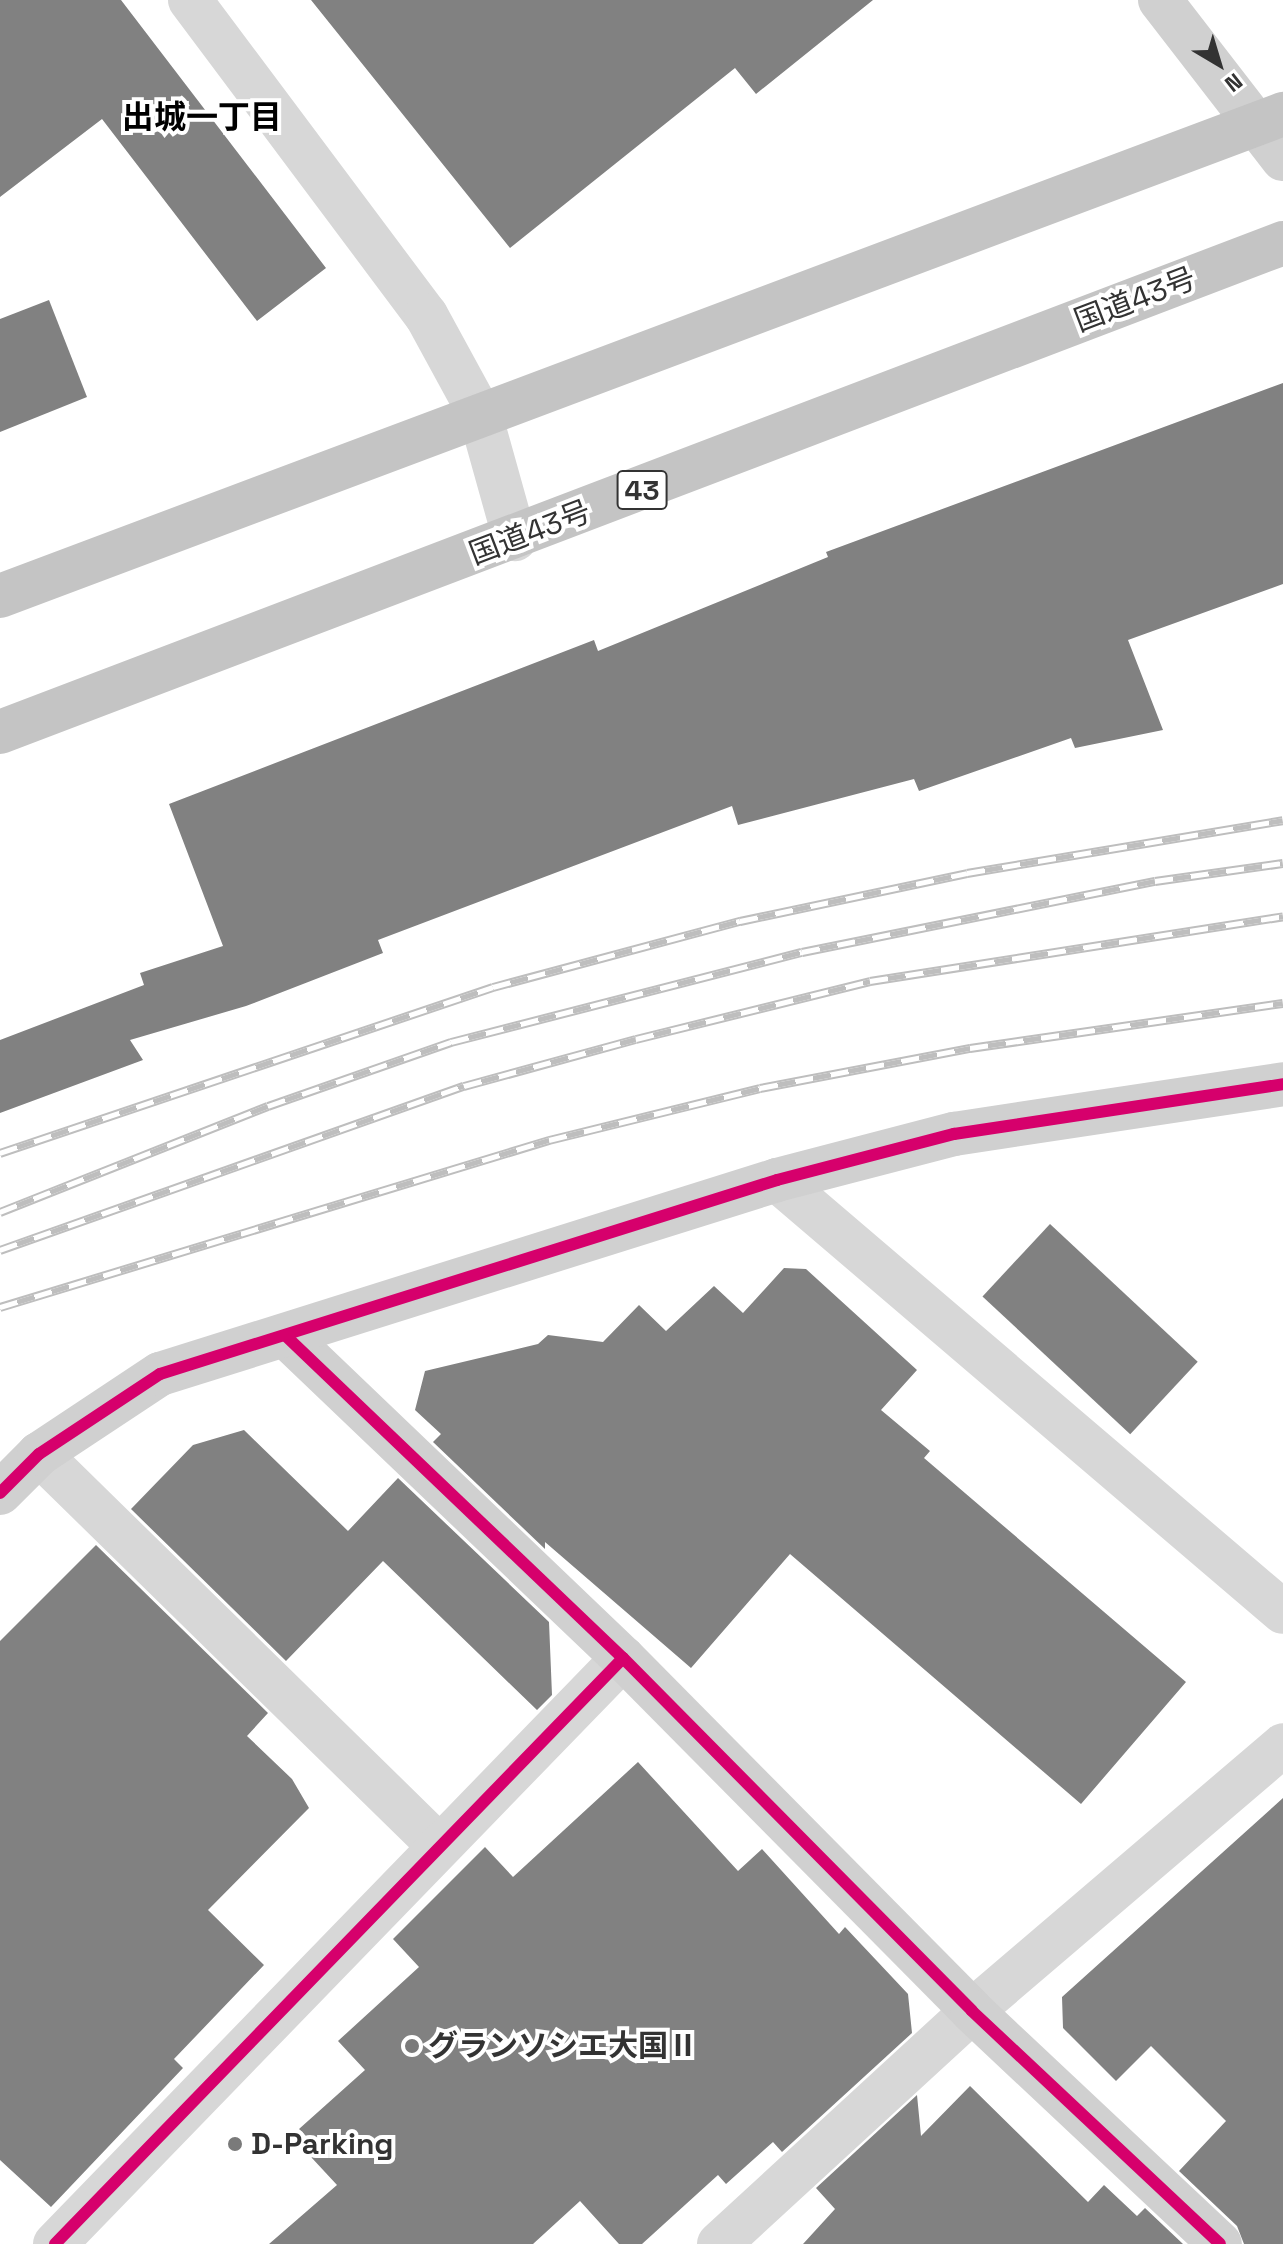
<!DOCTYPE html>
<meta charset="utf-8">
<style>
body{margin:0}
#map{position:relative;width:1283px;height:2244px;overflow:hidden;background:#fff;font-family:"Space Grotesk","Noto Sans JP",sans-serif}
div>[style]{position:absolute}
.building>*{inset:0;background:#818181;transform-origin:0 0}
.street>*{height:44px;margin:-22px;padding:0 22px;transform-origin:22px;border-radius:22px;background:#d7d7d7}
.secondary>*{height:44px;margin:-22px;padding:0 22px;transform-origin:22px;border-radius:22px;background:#d0d0d0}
.highway>*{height:44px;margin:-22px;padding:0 22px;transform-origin:22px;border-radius:22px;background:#c4c4c4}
.rail>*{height:9px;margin-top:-4.5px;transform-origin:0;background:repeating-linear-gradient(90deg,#fff 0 18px,#bebebe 0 36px);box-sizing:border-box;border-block:2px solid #bebebe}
.cycleway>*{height:12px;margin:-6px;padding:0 6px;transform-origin:6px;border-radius:6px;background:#d6006c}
.dots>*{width:22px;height:22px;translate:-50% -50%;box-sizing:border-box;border:4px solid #fff;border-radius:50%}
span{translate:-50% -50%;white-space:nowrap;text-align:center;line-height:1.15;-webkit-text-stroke:8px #fff;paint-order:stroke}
.shield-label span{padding:2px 6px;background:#fff;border:2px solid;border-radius:6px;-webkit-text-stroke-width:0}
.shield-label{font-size:28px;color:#333;font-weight:700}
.street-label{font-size:30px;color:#333}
.poi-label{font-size:30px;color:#333;font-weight:700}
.left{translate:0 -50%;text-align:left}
.neighbourhood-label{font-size:32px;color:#000;font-weight:700}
.north{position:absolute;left:1179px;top:24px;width:80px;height:80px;-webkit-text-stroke:6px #fff;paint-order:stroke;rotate:142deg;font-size:22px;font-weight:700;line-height:32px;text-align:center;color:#333}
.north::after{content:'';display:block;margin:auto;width:28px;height:36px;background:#333;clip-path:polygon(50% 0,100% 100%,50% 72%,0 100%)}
</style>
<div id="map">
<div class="building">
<div style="clip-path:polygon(0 0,121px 0,326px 268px,257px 321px,102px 119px,0 197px)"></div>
<div style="clip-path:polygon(311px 0,873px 0,756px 94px,735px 68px,510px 248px)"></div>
<div style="clip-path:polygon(49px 300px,87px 397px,0 432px,0 319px)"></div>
<div style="clip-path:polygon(1283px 383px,1283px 584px,1128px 640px,1163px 730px,1075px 748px,1071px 738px,919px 791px,914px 779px,738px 825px,732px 806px,378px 940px,383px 953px,246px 1006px,130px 1040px,143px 1060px,0 1113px,0 1040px,144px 985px,140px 973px,223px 946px,169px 804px,594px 640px,598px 651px,828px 557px,826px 552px)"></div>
<div style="left:1050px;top:1224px;width:202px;height:99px;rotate:43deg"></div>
<div style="clip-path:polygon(784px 1268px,806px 1269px,917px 1370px,881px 1410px,930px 1451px,924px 1458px,1186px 1682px,1081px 1804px,790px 1554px,691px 1668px,545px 1542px,545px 1549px,433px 1442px,441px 1434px,415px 1410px,425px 1371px,538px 1344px,548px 1335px,603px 1342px,639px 1305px,666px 1331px,714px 1286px,743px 1313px)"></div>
<div style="clip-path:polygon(244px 1430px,348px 1531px,398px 1478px,549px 1622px,552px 1695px,537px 1710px,383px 1561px,286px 1661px,131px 1509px,193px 1445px)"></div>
<div style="clip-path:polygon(96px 1545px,268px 1713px,247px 1736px,292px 1779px,309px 1808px,208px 1910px,264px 1965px,174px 2059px,183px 2068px,51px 2207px,0 2160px,0 1641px)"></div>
<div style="clip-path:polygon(638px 1762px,738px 1871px,762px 1849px,839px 1934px,845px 1927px,908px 1994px,912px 2033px,782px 2152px,773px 2142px,726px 2184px,718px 2175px,642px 2244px,619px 2244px,580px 2201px,533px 2244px,269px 2244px,337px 2185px,298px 2143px,306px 2136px,299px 2129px,365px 2070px,338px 2041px,419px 1967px,393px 1939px,485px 1847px,513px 1877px)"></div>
<div style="clip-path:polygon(1283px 1798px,1283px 2244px,1244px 2244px,1237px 2226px,1179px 2171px,1226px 2121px,1151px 2046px,1116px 2081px,1063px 2028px,1062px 1997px)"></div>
<div style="clip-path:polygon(970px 2086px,1088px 2202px,1104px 2185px,1137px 2216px,1145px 2208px,1183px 2244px,803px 2244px,835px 2209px,816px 2188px,917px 2095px,921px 2136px)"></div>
</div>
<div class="street">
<div style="left:190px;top:0;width:394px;rotate:53.2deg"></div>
<div style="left:426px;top:315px;width:113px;rotate:61.4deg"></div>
<div style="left:480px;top:414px;width:130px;rotate:74.4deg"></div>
<div style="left:777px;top:1180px;width:665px;rotate:40.49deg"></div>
<div style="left:39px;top:1454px;width:561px;rotate:44.42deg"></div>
<div style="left:55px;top:2244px;width:816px;rotate:-45.89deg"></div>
<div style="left:719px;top:2244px;width:344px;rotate:-42.6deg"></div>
<div style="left:972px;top:2011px;width:409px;rotate:-40.5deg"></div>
</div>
<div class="secondary">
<div style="left:1160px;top:0;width:201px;rotate:52.3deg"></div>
<div style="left:288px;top:1338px;width:463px;rotate:43.7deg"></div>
<div style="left:623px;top:1658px;width:496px;rotate:45.3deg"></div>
<div style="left:972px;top:2011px;width:340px;rotate:43.2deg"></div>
<div style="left:0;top:1493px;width:55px;rotate:-45deg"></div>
<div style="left:39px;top:1454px;width:145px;rotate:-33.5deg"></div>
<div style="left:160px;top:1374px;width:647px;rotate:-17.45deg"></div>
<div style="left:777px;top:1180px;width:183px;rotate:-14.6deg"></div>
<div style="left:954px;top:1134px;width:333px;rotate:-8.6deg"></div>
</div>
<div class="highway">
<div style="left:0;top:596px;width:1371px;rotate:-20.59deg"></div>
<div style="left:0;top:732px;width:1373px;rotate:-20.86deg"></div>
</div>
<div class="rail">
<div style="left:0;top:1153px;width:520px;rotate:-18.61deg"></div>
<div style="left:493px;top:987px;width:256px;rotate:-15deg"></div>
<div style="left:740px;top:921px;width:232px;rotate:-11.9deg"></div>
<div style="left:967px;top:873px;width:320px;rotate:-9.5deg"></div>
<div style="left:0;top:1212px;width:288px;rotate:-21.6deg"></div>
<div style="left:268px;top:1106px;width:194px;rotate:-19.3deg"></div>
<div style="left:451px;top:1042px;width:362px;rotate:-14.4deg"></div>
<div style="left:802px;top:952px;width:360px;rotate:-11.4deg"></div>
<div style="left:1155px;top:881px;width:129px;rotate:-8deg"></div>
<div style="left:0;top:1250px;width:492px;rotate:-19.5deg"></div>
<div style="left:464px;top:1086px;width:178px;rotate:-15.3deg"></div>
<div style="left:636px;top:1039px;width:241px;rotate:-13.9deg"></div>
<div style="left:870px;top:981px;width:418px;rotate:-8.9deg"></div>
<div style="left:0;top:1307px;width:574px;rotate:-16.92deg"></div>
<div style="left:549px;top:1140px;width:217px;rotate:-13.8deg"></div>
<div style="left:760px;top:1088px;width:214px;rotate:-10.8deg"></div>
<div style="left:970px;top:1048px;width:316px;rotate:-8.2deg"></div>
</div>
<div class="cycleway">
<div style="left:288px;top:1338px;width:463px;rotate:43.7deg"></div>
<div style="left:623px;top:1658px;width:496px;rotate:45.3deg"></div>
<div style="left:972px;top:2011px;width:340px;rotate:43.2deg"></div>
<div style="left:0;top:1493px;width:55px;rotate:-45deg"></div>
<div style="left:39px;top:1454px;width:145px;rotate:-33.5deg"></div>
<div style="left:160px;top:1374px;width:647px;rotate:-17.45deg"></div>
<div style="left:777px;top:1180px;width:183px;rotate:-14.6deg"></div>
<div style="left:954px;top:1134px;width:333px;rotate:-8.6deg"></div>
<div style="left:55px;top:2244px;width:816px;rotate:-45.89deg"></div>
</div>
<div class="dots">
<div style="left:412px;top:2046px;background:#7a7a7a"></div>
<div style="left:235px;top:2144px;background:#7a7a7a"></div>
</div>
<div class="shield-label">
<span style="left:642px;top:490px">43</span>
</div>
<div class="street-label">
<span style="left:1135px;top:300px;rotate:-21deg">国道43号</span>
<span style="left:530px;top:533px;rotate:-21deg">国道43号</span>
</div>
<div class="poi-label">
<span class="left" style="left:428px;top:2046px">グランソシエ大国Ⅱ</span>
<span class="left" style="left:251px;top:2144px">D-Parking</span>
</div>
<div class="neighbourhood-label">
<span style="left:202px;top:117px">出城一丁目</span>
</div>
<div class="north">N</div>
</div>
